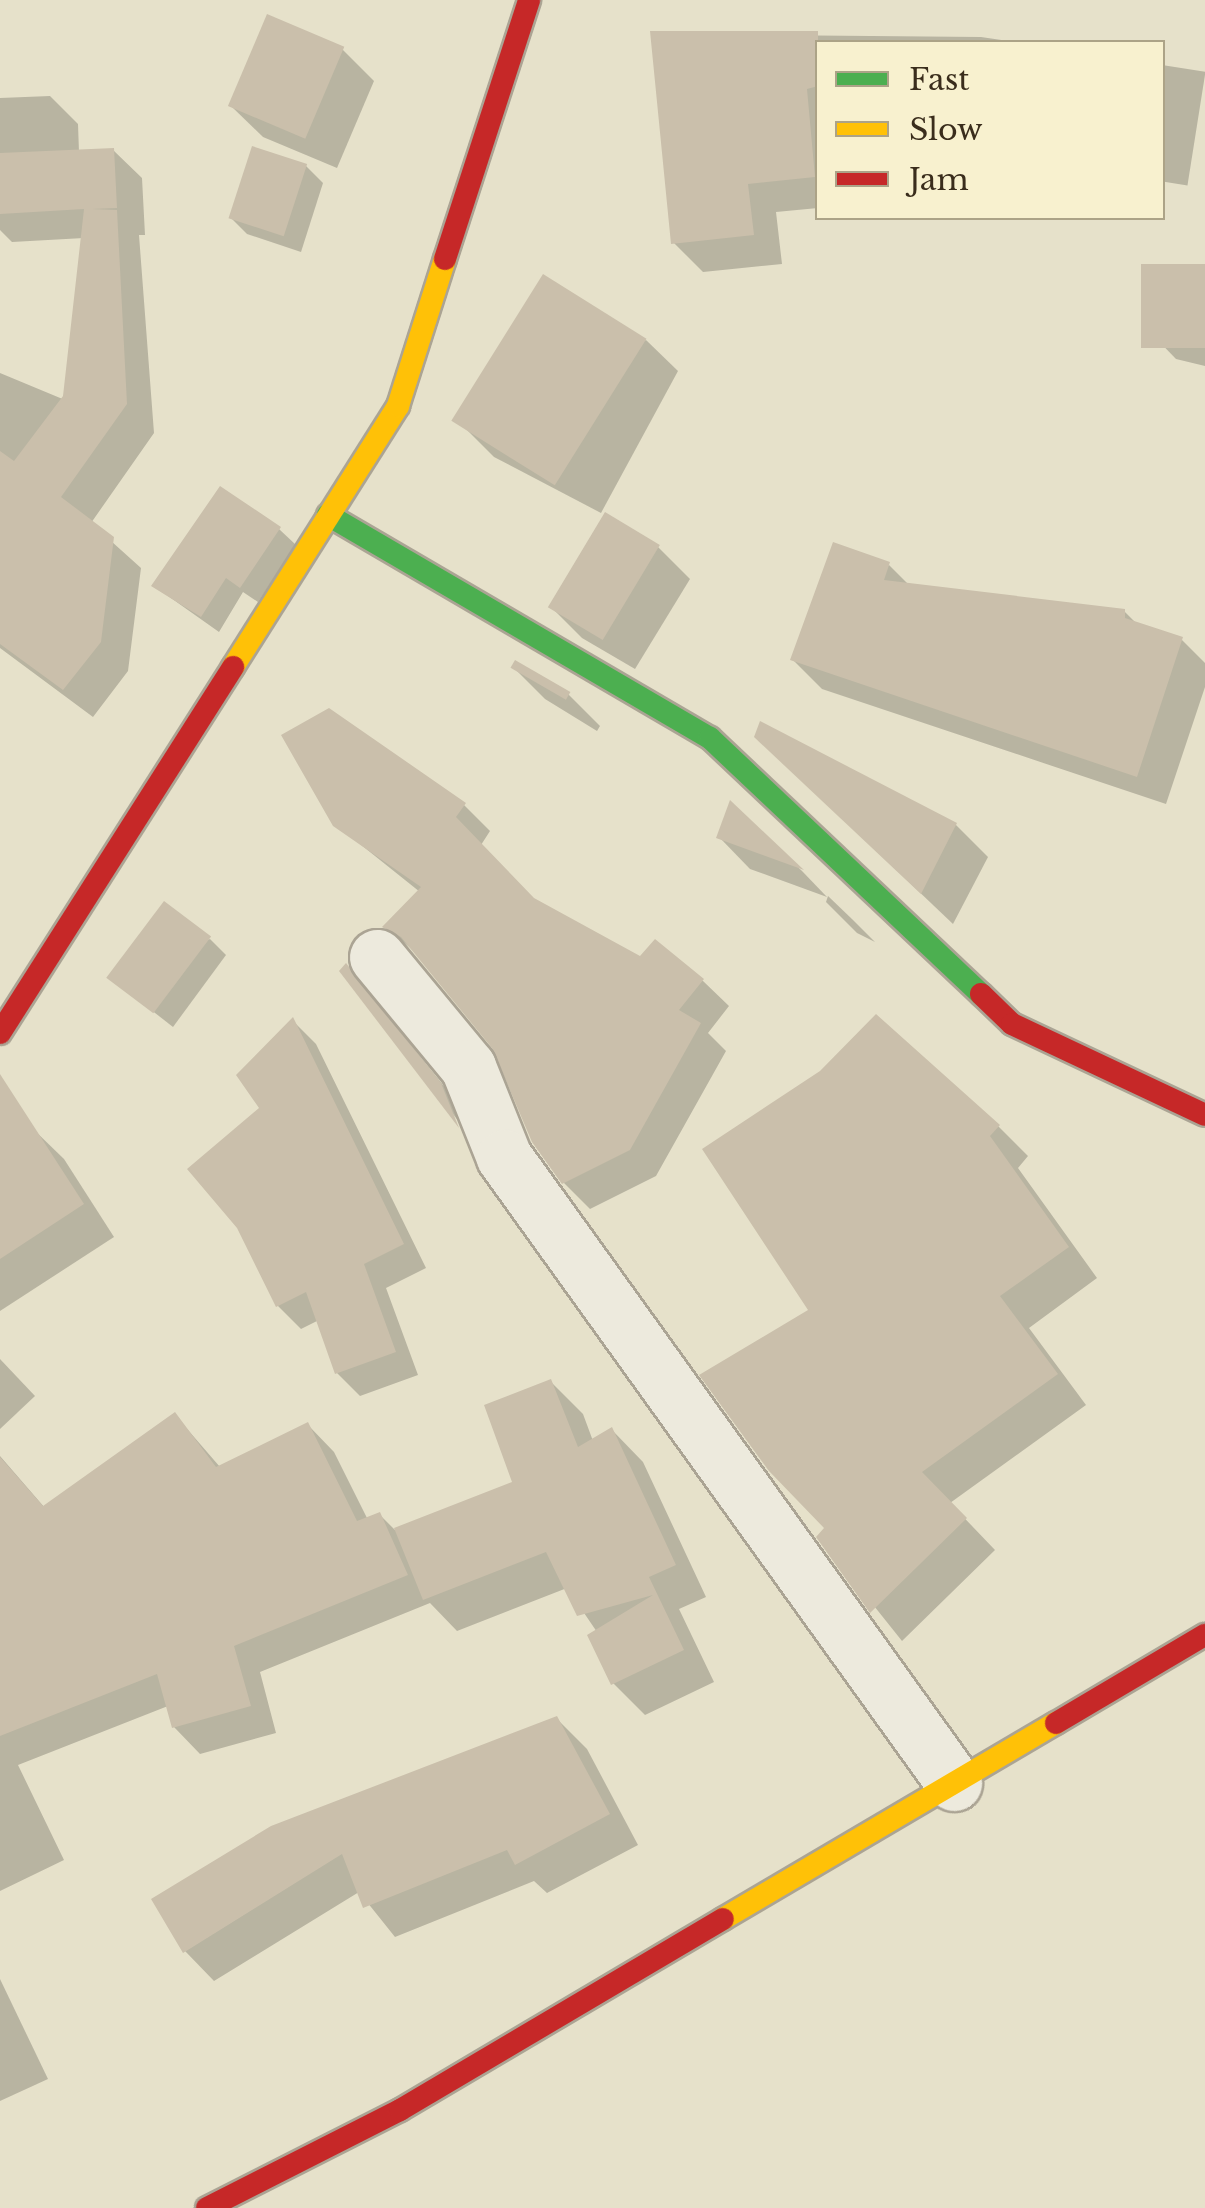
<!DOCTYPE html>
<style>
body{margin:0}
#map{position:relative;width:1205px;height:2208px;overflow:hidden;background:#e6e1ca;font-family:"Libre Baskerville",serif}
div>[style]{position:absolute}
.shadow>*{inset:0;background:#0003;transform-origin:0 0}
.building>*{inset:0;background:#cabfab;transform-origin:0 0}
.roads{filter:drop-shadow(2px 0 #aba494) drop-shadow(-2px 0 #aba494) drop-shadow(0 2px #aba494) drop-shadow(0 -2px #aba494)}
.street>*{height:55px;margin:-27.5px;padding:0 27.5px;transform-origin:27.5px;border-radius:27.5px;background:#edeadd}
.fast>*{height:22px;margin:-11px;padding:0 11px;transform-origin:11px;border-radius:11px;background:#4caf50}
.slow>*{height:22px;margin:-11px;padding:0 11px;transform-origin:11px;border-radius:11px;background:#ffc107}
.jam>*{height:22px;margin:-11px;padding:0 11px;transform-origin:11px;border-radius:11px;background:#c62828}
span{translate:-50% -50%;white-space:nowrap;text-align:center;line-height:1.15;-webkit-text-stroke:8px #f8f1cf;paint-order:stroke}
.legend{position:absolute;left:815px;top:40px;width:350px;height:180px;box-sizing:border-box;background:#f8f1cf;border:2px solid #aca387;margin:0;padding:12px 18px;list-style:none;font-size:30px;color:#3a2d1c}
.legend li{display:flex;align-items:center;gap:20px;height:50px}
.legend b{width:50px;border:2px solid #aca387}
</style>
<div id="map">
<div class="shadow">
<div style="clip-path:polygon(653px 34px,981px 37px,1015px 42px,818px 42px,818px 208px,776px 212px,782px 264px,703px 272px,674px 243px)"></div>
<div style="clip-path:polygon(342px 49px,374px 81px,337px 168px,263px 137px,231px 106px)"></div>
<div style="left:1162px;top:65px;width:44px;height:115px;rotate:9deg"></div>
<div style="clip-path:polygon(50px 96px,78px 124px,79px 152px,113px 150px,142px 178px,145px 235px,139px 235px,154px 433px,91px 523px,141px 568px,128px 671px,93px 717px,0 648px,0 373px,65px 400px,84px 238px,12px 242px,0 230px,0 98px)"></div>
<div style="clip-path:polygon(306px 166px,323px 183px,301px 252px,247px 234px,231px 218px)"></div>
<div style="clip-path:polygon(1205px 267px,1205px 366px,1176px 359px,1145px 327px)"></div>
<div style="clip-path:polygon(646px 340px,678px 371px,601px 513px,494px 457px,463px 426px)"></div>
<div style="clip-path:polygon(279px 529px,296px 545px,258px 602px,243px 592px,219px 632px,154px 586px)"></div>
<div style="clip-path:polygon(658px 547px,690px 579px,635px 669px,582px 638px,550px 606px)"></div>
<div style="clip-path:polygon(889px 565px,909px 585px,1124px 611px,1138px 625px,1182px 640px,1205px 663px,1205px 687px,1166px 804px,822px 689px,793px 660px)"></div>
<div style="clip-path:polygon(513px 667px,568px 694px,600px 726px,597px 731px,545px 699px)"></div>
<div style="clip-path:polygon(329px 710px,464px 805px,490px 831px,481px 845px,535px 901px,641px 959px,703px 981px,729px 1006px,708px 1033px,726px 1051px,656px 1176px,590px 1209px,564px 1183px,495px 1046px,422px 958px,386px 927px,420px 892px,335px 824px)"></div>
<div style="clip-path:polygon(789px 768px,956px 825px,988px 857px,953px 924px)"></div>
<div style="clip-path:polygon(731px 804px,802px 871px,827px 897px,750px 869px,719px 837px)"></div>
<div style="clip-path:polygon(828px 896px,853px 920px,875px 942px,857px 933px,826px 902px)"></div>
<div style="clip-path:polygon(210px 939px,226px 955px,173px 1027px,109px 977px)"></div>
<div style="clip-path:polygon(346px 967px,457px 1102px,470px 1136px,342px 971px)"></div>
<div style="clip-path:polygon(293px 1021px,316px 1044px,426px 1268px,386px 1288px,418px 1375px,360px 1396px,337px 1373px,319px 1320px,301px 1329px,278px 1306px,262px 1108px)"></div>
<div style="clip-path:polygon(998px 1126px,1028px 1156px,1018px 1168px,1097px 1278px,1029px 1328px,1086px 1405px,950px 1503px,995px 1550px,902px 1641px,819px 1537px,828px 1528px,811px 1311px)"></div>
<div style="clip-path:polygon(32px 1128px,64px 1159px,114px 1237px,0 1311px,0 1149px)"></div>
<div style="clip-path:polygon(0 1359px,35px 1396px,0 1429px)"></div>
<div style="clip-path:polygon(551px 1382px,583px 1414px,593px 1441px,612px 1430px,643px 1462px,706px 1597px,679px 1609px,714px 1682px,645px 1715px,613px 1683px,597px 1632px,567px 1588px,457px 1631px,430px 1603px,260px 1672px,276px 1733px,200px 1754px,174px 1727px,168px 1706px,18px 1765px,64px 1860px,0 1891px,0 1456px,45px 1508px,175px 1415px,220px 1467px,308px 1425px,334px 1452px,368px 1520px,380px 1515px,395px 1530px,516px 1483px)"></div>
<div style="clip-path:polygon(557px 1719px,587px 1749px,638px 1845px,547px 1893px,534px 1881px,395px 1937px,359px 1892px,214px 1981px,185px 1951px)"></div>
<div style="clip-path:polygon(0 1979px,48px 2079px,0 2101px)"></div>
</div>
<div class="building">
<div style="left:267px;top:14px;width:84px;height:100px;rotate:23deg"></div>
<div style="clip-path:polygon(650px 31px,818px 31px,818px 86px,807px 89px,815px 177px,748px 184px,754px 235px,671px 244px)"></div>
<div style="left:252px;top:146px;width:58px;height:76px;rotate:18deg"></div>
<div style="clip-path:polygon(114px 148px,117px 208px,92px 209px,117px 210px,127px 404px,61px 497px,114px 537px,101px 642px,63px 690px,0 644px,0 451px,14px 461px,63px 396px,84px 209px,0 214px,0 153px)"></div>
<div style="left:1205px;top:264px;width:84px;height:64px;rotate:90deg"></div>
<div style="left:543px;top:274px;width:122px;height:173px;rotate:32deg"></div>
<div style="clip-path:polygon(220px 486px,281px 527px,240px 588px,226px 578px,201px 617px,151px 586px)"></div>
<div style="left:605px;top:512px;width:64px;height:111px;rotate:31deg"></div>
<div style="clip-path:polygon(833px 542px,890px 562px,884px 580px,1125px 609px,1125px 618px,1183px 637px,1137px 777px,790px 660px)"></div>
<div style="left:515px;top:660px;width:64px;height:9px;rotate:30deg"></div>
<div style="clip-path:polygon(329px 708px,466px 803px,456px 817px,534px 898px,640px 956px,655px 939px,704px 979px,679px 1010px,701px 1023px,630px 1150px,562px 1184px,532px 1142px,492px 1048px,401px 937px,382px 927px,421px 887px,333px 826px,281px 735px)"></div>
<div style="clip-path:polygon(760px 721px,957px 823px,921px 894px,754px 737px)"></div>
<div style="clip-path:polygon(730px 800px,804px 870px,716px 838px)"></div>
<div style="left:164px;top:901px;width:59px;height:96px;rotate:37deg"></div>
<div style="clip-path:polygon(346px 963px,441px 1083px,459px 1128px,339px 971px)"></div>
<div style="clip-path:polygon(876px 1014px,1000px 1125px,990px 1136px,1069px 1247px,1000px 1296px,1058px 1374px,922px 1472px,967px 1518px,870px 1613px,816px 1537px,824px 1528px,769px 1471px,699px 1375px,808px 1310px,702px 1149px,820px 1071px)"></div>
<div style="clip-path:polygon(293px 1017px,404px 1244px,364px 1264px,396px 1352px,335px 1374px,306px 1292px,276px 1307px,237px 1228px,187px 1169px,259px 1108px,236px 1075px)"></div>
<div style="clip-path:polygon(0 1074px,84px 1204px,0 1259px)"></div>
<div style="clip-path:polygon(551px 1379px,578px 1447px,612px 1427px,676px 1565px,649px 1577px,684px 1650px,611px 1685px,587px 1635px,653px 1595px,577px 1616px,546px 1552px,423px 1600px,394px 1528px,512px 1482px,484px 1405px)"></div>
<div style="clip-path:polygon(175px 1412px,216px 1467px,308px 1422px,357px 1521px,380px 1512px,408px 1575px,234px 1646px,251px 1706px,172px 1728px,157px 1674px,0 1736px,0 1457px,43px 1506px)"></div>
<div style="clip-path:polygon(557px 1716px,610px 1814px,515px 1865px,507px 1850px,363px 1908px,342px 1854px,183px 1953px,151px 1899px,271px 1826px)"></div>
</div>
<div class="roads">
<div class="street">
<div style="left:377px;top:957px;width:143px;rotate:50.4deg"></div>
<div style="left:468px;top:1067px;width:97px;rotate:68.2deg"></div>
<div style="left:504px;top:1157px;width:771px;rotate:54.29deg"></div>
</div>
<div class="fast">
<div style="left:328px;top:515px;width:442px;rotate:30.3deg"></div>
<div style="left:710px;top:738px;width:373px;rotate:43.4deg"></div>
</div>
<div class="slow">
<div style="left:233px;top:667px;width:309px;rotate:-57.7deg"></div>
<div style="left:398px;top:406px;width:154px;rotate:-72.3deg"></div>
<div style="left:723px;top:1919px;width:386px;rotate:-30.5deg"></div>
</div>
<div class="jam">
<div style="left:445px;top:259px;width:272px;rotate:-72deg"></div>
<div style="left:981px;top:994px;width:43px;rotate:44.1deg"></div>
<div style="left:1012px;top:1024px;width:213px;rotate:25.2deg"></div>
<div style="left:0;top:1033px;width:434px;rotate:-57.5deg"></div>
<div style="left:1056px;top:1723px;width:173px;rotate:-30.6deg"></div>
<div style="left:207px;top:2208px;width:216px;rotate:-26.9deg"></div>
<div style="left:400px;top:2110px;width:375px;rotate:-30.6deg"></div>
</div>
</div>
<ul class="legend">
<li><b style="height:12px;background:#4caf50"></b>Fast</li>
<li><b style="height:12px;background:#ffc107"></b>Slow</li>
<li><b style="height:12px;background:#c62828"></b>Jam</li>
</ul>
</div>
